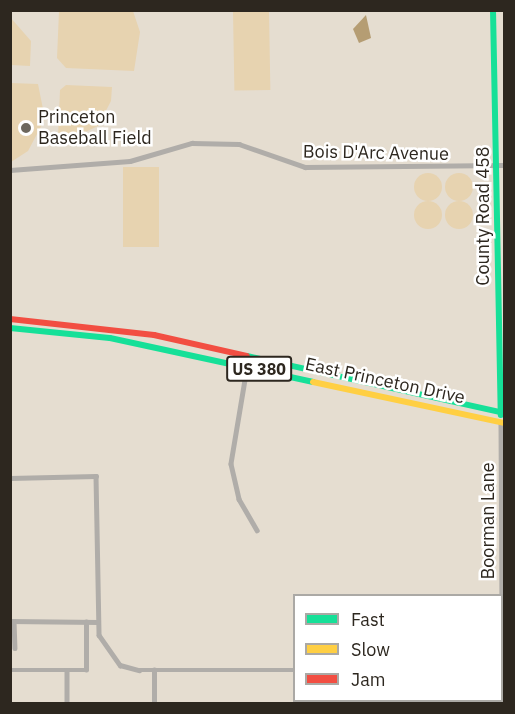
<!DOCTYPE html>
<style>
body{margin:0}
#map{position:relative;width:515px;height:714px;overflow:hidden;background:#e5ddd0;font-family:"IBM Plex Sans",sans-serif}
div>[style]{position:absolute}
.green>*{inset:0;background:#e7d3b0;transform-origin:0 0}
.round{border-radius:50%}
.water>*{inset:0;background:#b59d73}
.street>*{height:4.5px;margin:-2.25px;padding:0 2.25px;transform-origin:2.25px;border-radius:2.25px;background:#b0ada9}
.fast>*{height:6px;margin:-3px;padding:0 3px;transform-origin:3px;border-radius:3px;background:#16e098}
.slow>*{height:6px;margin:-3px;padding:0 3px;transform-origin:3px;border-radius:3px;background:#ffcf43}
.jam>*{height:6px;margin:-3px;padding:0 3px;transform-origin:3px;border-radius:3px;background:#f24e42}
.dots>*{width:16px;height:16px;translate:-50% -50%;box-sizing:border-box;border:3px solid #fff;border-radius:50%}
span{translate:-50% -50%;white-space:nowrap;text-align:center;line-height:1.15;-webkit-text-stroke:5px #fff;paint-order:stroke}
.shield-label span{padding:2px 4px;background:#fff;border:2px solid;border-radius:4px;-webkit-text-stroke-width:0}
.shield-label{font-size:16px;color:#2d271f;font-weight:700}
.poi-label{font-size:18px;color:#2d271f}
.left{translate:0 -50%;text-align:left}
.street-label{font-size:18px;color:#2d271f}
.frame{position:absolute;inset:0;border:12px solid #2d271f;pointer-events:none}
.legend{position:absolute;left:293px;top:594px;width:210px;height:108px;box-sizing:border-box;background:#fff;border:2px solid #aba9a5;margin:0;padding:8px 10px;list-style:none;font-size:18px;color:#2d271f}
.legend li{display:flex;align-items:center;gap:12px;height:30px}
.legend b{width:30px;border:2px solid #aba9a5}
</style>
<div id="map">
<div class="green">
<div style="clip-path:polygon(59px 11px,133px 11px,140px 32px,134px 71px,66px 68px,57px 58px)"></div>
<div style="left:269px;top:11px;width:79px;height:36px;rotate:89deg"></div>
<div style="clip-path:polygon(10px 17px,31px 41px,30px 66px,11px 65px)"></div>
<div style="clip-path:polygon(11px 83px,38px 84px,45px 119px,28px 151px,11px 162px)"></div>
<div style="clip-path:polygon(66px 85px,112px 87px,111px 101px,98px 126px,72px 138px,58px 137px,60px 90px)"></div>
<div style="left:123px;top:167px;width:36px;height:80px"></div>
<div class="round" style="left:414px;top:173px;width:28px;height:28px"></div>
<div class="round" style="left:445px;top:173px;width:28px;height:28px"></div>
<div class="round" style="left:445px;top:201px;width:28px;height:28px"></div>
<div class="round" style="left:414px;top:201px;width:28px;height:28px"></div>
</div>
<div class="water">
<div style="clip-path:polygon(366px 15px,371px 38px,359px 43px,353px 29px)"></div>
</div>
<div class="street">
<div style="left:10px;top:170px;width:120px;rotate:-4.3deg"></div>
<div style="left:130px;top:161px;width:65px;rotate:-16.2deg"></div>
<div style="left:192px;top:143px;width:47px;rotate:1.2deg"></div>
<div style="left:239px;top:144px;width:70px;rotate:19.2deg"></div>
<div style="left:305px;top:167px;width:199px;rotate:-0.6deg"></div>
<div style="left:249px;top:356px;width:109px;rotate:99.5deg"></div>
<div style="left:231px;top:464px;width:36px;rotate:77deg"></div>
<div style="left:239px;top:499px;width:36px;rotate:60deg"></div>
<div style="left:501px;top:422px;width:218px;rotate:89.7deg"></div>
<div style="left:10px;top:478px;width:86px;rotate:-1.3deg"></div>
<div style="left:96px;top:476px;width:159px;rotate:88.9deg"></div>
<div style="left:99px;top:635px;width:37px;rotate:55deg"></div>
<div style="left:120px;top:665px;width:20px;rotate:15deg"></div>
<div style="left:139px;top:670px;width:155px"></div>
<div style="left:10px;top:621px;width:88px;rotate:0.7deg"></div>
<div style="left:14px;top:621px;width:27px;rotate:88deg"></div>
<div style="left:10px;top:670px;width:76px"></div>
<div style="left:86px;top:670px;width:48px;rotate:-90deg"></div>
<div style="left:67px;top:670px;width:34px;rotate:90deg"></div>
<div style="left:502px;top:671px;width:2px"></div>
<div style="left:502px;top:676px;width:3px;rotate:45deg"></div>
<div style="left:154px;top:704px;width:34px;rotate:-90deg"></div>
<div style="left:494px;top:704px;width:4px;rotate:-90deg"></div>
</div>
<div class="fast">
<div style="left:493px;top:10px;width:405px;rotate:88.9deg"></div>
<div style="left:10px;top:328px;width:100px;rotate:5.7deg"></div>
<div style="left:110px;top:338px;width:208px;rotate:12.2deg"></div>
<div style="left:247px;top:356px;width:263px;rotate:12.5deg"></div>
</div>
<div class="slow">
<div style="left:313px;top:382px;width:195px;rotate:12.1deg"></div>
</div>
<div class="jam">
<div style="left:10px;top:319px;width:145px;rotate:6.3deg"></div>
<div style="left:154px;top:335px;width:95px;rotate:12.7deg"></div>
</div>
<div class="dots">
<div style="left:26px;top:128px;background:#6d675d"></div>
</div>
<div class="shield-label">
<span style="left:259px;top:369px">US 380</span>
</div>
<div class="poi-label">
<span class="left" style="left:38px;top:128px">Princeton<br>Baseball Field</span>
</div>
<div class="street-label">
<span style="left:376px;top:153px;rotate:1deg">Bois D'Arc Avenue</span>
<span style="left:483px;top:216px;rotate:-90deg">County Road 458</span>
<span style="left:385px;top:381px;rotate:12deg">East Princeton Drive</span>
<span style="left:488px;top:521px;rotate:-90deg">Boorman Lane</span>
</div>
<div class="frame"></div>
<ul class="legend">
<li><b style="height:8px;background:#16e098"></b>Fast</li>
<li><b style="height:8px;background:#ffcf43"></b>Slow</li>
<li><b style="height:8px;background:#f24e42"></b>Jam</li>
</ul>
</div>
